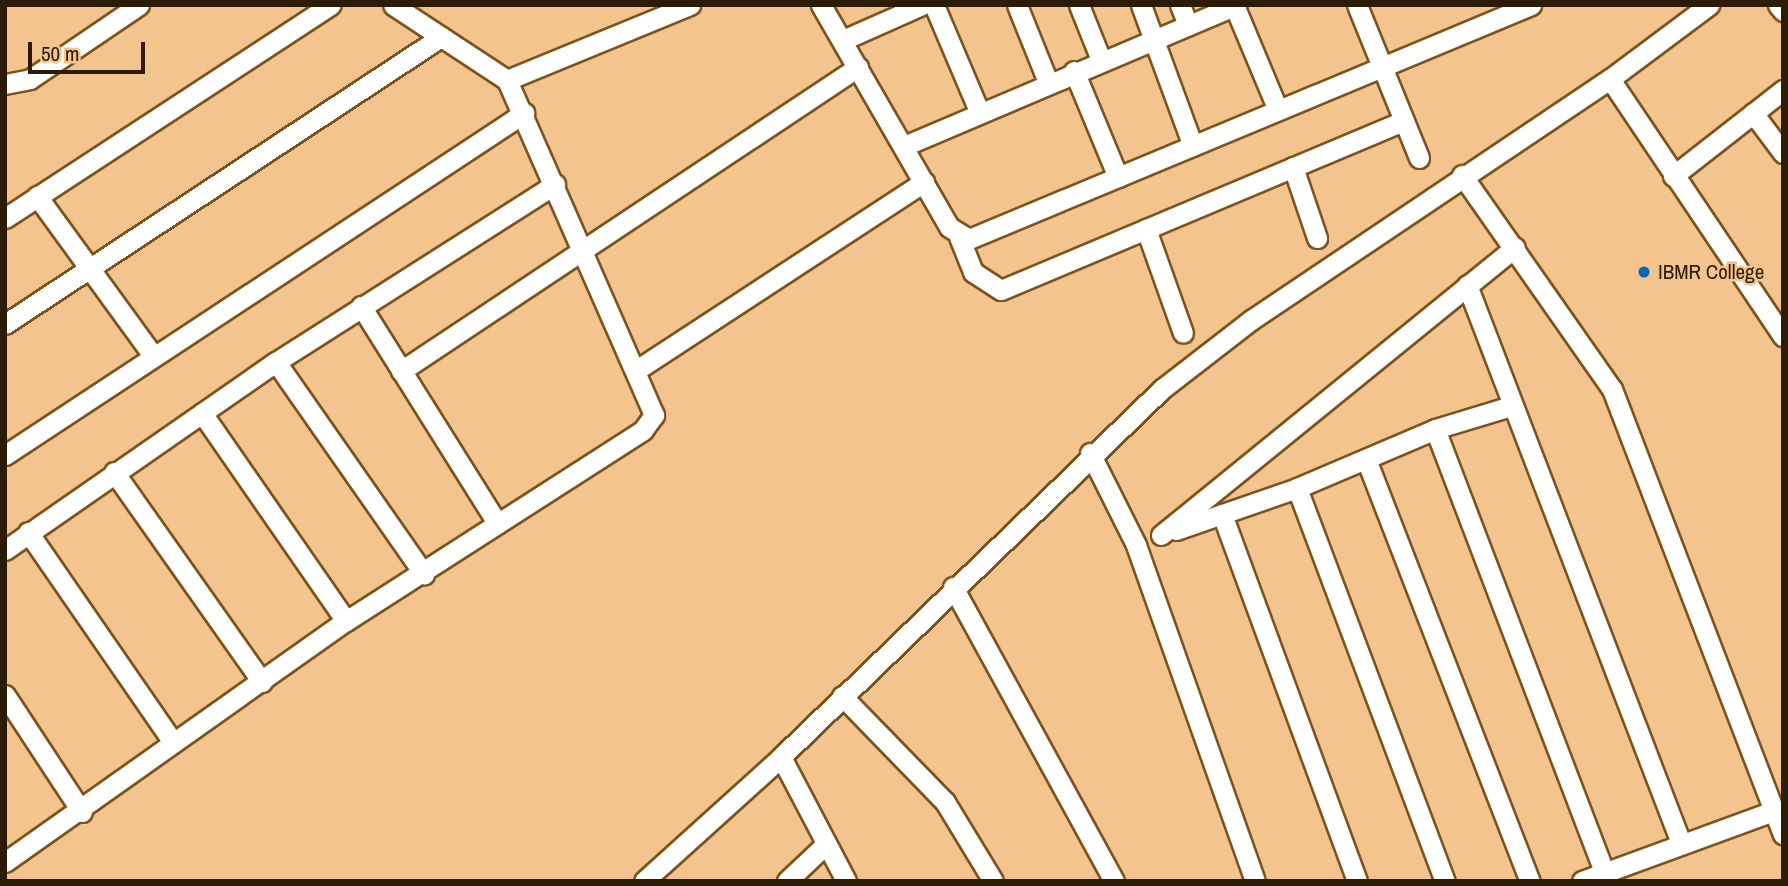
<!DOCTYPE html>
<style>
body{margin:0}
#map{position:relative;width:1788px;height:886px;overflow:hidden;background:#f4c48e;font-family:"Archivo Narrow",sans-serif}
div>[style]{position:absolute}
.roads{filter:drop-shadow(2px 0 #7c531c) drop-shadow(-2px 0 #7c531c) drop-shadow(0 2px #7c531c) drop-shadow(0 -2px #7c531c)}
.minor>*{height:19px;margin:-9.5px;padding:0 9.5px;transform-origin:9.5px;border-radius:9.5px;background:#fff}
.dots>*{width:19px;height:19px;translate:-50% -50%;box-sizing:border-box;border:4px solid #f4c48e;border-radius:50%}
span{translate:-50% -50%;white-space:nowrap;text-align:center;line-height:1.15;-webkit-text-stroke:5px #f4c48e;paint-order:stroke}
.poi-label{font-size:21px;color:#2c1b05}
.left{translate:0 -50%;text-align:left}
.frame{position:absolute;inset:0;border:7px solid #2c1b05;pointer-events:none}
.scale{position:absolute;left:28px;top:42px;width:117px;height:32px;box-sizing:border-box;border:4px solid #2c1b05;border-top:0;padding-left:9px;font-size:21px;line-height:24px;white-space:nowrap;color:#2c1b05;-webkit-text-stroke:5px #f4c48e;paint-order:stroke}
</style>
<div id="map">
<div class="roads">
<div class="minor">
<div style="left:821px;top:5px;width:256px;rotate:60deg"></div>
<div style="left:949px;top:227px;width:23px;rotate:31deg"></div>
<div style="left:969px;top:239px;width:609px;rotate:-22.61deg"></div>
<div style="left:934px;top:5px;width:115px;rotate:67deg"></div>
<div style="left:1017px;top:5px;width:83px;rotate:68.1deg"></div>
<div style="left:1079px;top:5px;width:59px;rotate:68.2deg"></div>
<div style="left:1141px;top:5px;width:150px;rotate:69.8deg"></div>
<div style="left:1180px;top:5px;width:22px;rotate:68deg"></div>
<div style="left:1234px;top:5px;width:114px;rotate:67.3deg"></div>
<div style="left:1357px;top:5px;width:165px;rotate:67.9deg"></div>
<div style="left:1778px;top:5px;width:8px;rotate:50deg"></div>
<div style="left:843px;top:40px;width:86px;rotate:-23.9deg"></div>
<div style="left:1074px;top:71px;width:115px;rotate:67.5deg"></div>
<div style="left:1610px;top:79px;width:310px;rotate:56.1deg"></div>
<div style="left:507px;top:80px;width:198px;rotate:-22.3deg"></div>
<div style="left:5px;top:84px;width:25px;rotate:-11deg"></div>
<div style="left:30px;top:79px;width:132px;rotate:-34.2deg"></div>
<div style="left:1753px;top:113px;width:50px;rotate:53.1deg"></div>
<div style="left:904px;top:146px;width:361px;rotate:-23deg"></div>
<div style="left:1293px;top:167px;width:75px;rotate:71.3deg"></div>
<div style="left:1462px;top:175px;width:261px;rotate:55deg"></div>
<div style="left:1612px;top:389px;width:477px;rotate:69deg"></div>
<div style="left:1673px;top:176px;width:140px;rotate:-38deg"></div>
<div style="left:37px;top:196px;width:195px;rotate:54deg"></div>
<div style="left:5px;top:218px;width:389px;rotate:-33.2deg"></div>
<div style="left:1146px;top:229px;width:110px;rotate:70.4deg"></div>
<div style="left:959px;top:237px;width:38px;rotate:68deg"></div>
<div style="left:973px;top:272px;width:33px;rotate:33deg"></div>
<div style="left:1001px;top:290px;width:437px;rotate:-22.8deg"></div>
<div style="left:1467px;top:285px;width:598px;rotate:69.02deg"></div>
<div style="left:361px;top:306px;width:257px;rotate:57.9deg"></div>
<div style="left:5px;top:324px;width:522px;rotate:-33.36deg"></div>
<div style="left:276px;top:362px;width:259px;rotate:55.1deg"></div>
<div style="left:638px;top:369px;width:342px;rotate:-33.2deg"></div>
<div style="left:401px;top:371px;width:549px;rotate:-33.63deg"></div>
<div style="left:202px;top:413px;width:253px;rotate:55.3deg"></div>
<div style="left:1435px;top:429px;width:474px;rotate:69.1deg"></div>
<div style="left:1090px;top:453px;width:103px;rotate:63.4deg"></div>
<div style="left:1136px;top:545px;width:356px;rotate:70.5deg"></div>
<div style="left:5px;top:455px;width:622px;rotate:-33.38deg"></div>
<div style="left:1366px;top:459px;width:453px;rotate:68.8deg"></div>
<div style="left:114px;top:472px;width:257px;rotate:54.8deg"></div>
<div style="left:1297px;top:488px;width:420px;rotate:69.4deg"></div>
<div style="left:1222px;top:514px;width:391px;rotate:69.8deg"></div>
<div style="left:1176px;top:530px;width:128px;rotate:-19.1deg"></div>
<div style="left:1297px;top:488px;width:150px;rotate:-23.1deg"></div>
<div style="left:1435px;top:429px;width:79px;rotate:-16.8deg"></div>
<div style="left:28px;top:532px;width:255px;rotate:55.4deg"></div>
<div style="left:1161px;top:535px;width:456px;rotate:-39.1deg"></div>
<div style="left:5px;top:550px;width:330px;rotate:-34.8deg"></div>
<div style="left:276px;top:362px;width:331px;rotate:-32.5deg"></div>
<div style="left:953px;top:587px;width:335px;rotate:61.3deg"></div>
<div style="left:5px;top:695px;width:140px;rotate:56.7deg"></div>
<div style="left:842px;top:696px;width:148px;rotate:45.8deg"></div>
<div style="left:945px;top:802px;width:92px;rotate:58.7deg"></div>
<div style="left:781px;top:757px;width:140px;rotate:62.3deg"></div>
<div style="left:5px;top:862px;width:418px;rotate:-35.3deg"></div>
<div style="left:346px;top:621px;width:353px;rotate:-32.7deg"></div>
<div style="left:643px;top:430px;width:19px;rotate:-54deg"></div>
<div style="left:654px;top:415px;width:366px;rotate:-113.7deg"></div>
<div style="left:507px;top:80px;width:136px;rotate:-146.7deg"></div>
<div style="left:644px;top:881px;width:185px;rotate:-42.1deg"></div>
<div style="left:781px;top:757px;width:530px;rotate:-44.01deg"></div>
<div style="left:1162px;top:389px;width:113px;rotate:-37.8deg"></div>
<div style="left:1251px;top:320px;width:432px;rotate:-33.9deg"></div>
<div style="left:1610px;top:79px;width:124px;rotate:-36.8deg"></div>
<div style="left:787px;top:881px;width:54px;rotate:-43.5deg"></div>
<div style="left:1582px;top:881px;width:203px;rotate:-20.1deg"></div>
</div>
</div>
<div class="dots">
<div style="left:1644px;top:272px;background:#036bb6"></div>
</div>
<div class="poi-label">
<span class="left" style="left:1658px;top:272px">IBMR College</span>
</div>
<div class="frame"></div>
<div class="scale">50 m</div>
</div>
